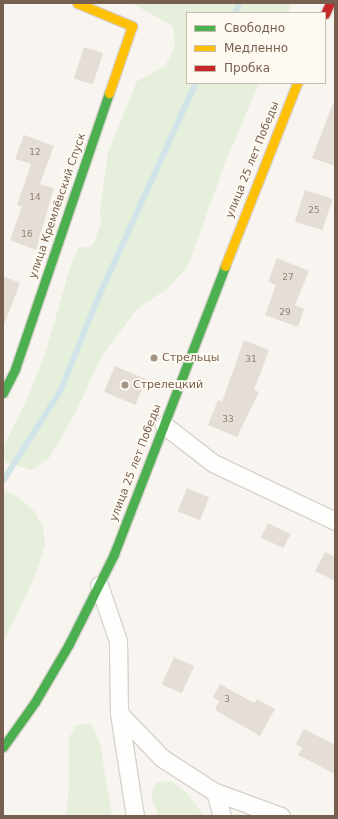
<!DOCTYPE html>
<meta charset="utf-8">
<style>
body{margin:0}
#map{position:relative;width:338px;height:819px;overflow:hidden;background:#f8f5f0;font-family:"DejaVu Sans",sans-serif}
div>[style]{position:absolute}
.green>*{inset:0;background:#e5efdb}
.stream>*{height:5.5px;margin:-2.75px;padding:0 2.75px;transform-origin:2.75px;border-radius:2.75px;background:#d1e5e8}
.building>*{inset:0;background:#e5ded7;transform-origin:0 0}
.roads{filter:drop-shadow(1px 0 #d8d2cd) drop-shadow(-1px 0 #d8d2cd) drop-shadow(0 1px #d8d2cd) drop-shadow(0 -1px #d8d2cd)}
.street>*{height:17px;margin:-8.5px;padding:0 8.5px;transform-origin:8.5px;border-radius:8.5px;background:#fefefd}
.fast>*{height:9px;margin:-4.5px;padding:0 4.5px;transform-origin:4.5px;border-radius:4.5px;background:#4caf50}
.slow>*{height:9px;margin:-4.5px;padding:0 4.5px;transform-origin:4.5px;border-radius:4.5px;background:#ffc107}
.jam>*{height:9px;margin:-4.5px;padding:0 4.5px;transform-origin:4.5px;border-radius:4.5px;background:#c62828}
.dots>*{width:11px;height:11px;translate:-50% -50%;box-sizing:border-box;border:2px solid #fefaf2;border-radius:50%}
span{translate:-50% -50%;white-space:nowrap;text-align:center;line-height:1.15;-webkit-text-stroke:3.5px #fefaf2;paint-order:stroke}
.number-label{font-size:9px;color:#948173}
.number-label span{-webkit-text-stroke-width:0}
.street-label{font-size:11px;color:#775f4f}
.poi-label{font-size:11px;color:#775f4f}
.left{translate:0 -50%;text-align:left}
.frame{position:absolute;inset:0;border:4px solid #775f4f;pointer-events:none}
.legend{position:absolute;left:186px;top:12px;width:140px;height:72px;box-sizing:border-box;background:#fefaf2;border:1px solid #c8bcb1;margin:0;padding:5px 7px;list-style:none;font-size:12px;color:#775f4f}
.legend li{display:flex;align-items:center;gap:8px;height:20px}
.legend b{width:20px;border:1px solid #c8bcb1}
</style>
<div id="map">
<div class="green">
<div style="clip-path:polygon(131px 3px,292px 3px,288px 13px,187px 13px,187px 83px,259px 83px,224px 166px,188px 266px,166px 290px,138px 308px,101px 357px,75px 414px,49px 458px,32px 470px,6px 462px,3px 456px,5px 443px,26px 402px,46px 351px,71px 264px,79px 248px,92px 246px,101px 224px,100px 210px,108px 153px,137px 81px,165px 66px,175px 47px,173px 26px)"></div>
<div style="clip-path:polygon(3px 490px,18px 497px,34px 511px,43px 527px,45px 545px,35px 576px,3px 643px)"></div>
<div style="clip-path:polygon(91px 724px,100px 743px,112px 816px,66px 816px,69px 789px,69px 738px,76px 725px)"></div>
<div style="clip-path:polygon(171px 781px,186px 792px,204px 816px,158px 816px,151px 795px,156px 783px)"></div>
</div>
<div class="stream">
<div style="left:235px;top:13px;width:11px;rotate:-63deg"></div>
<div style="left:3px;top:481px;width:108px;rotate:-57.5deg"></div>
<div style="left:61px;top:390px;width:94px;rotate:-68.1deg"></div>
<div style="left:96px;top:303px;width:242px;rotate:-65.6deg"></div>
</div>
<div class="building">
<div style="left:84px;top:47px;width:20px;height:33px;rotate:18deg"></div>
<div style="clip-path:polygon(334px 101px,335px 101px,335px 166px,312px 158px)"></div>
<div style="clip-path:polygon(24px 135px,54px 146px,40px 184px,54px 188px,36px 250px,10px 240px,22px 207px,17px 205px,31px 164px,15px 159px)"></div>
<div style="left:305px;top:190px;width:29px;height:33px;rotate:18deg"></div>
<div style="clip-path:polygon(277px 258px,309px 271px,295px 305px,304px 309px,298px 327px,265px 315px,276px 285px,268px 282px)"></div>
<div style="clip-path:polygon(3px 276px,20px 283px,4px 325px,3px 325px)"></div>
<div style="clip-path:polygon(244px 340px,269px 350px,254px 390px,259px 392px,237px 437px,208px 425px,218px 400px,222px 402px)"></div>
<div style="left:115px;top:366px;width:34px;height:28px;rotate:23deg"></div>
<div style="left:187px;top:488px;width:24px;height:25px;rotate:22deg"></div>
<div style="left:268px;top:523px;width:25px;height:16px;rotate:26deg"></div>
<div style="clip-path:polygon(325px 552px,335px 557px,335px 581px,315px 571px)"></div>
<div style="left:174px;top:657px;width:22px;height:30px;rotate:24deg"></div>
<div style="clip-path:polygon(220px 684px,254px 703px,257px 699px,275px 709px,260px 736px,215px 710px,219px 701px,213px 697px)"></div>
<div style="clip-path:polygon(304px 729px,335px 745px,335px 774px,298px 755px,302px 748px,296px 744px)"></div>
</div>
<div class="roads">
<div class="street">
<div style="left:164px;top:425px;width:62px;rotate:37.8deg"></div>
<div style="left:213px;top:463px;width:135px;rotate:25.4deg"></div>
<div style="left:99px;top:585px;width:59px;rotate:71.3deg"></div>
<div style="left:118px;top:641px;width:72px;rotate:89.2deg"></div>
<div style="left:119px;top:713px;width:62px;rotate:46.3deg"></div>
<div style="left:162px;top:758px;width:63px;rotate:32.7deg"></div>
<div style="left:215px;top:792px;width:70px;rotate:20deg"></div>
<div style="left:119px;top:713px;width:104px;rotate:81.2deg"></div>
<div style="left:215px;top:792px;width:25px;rotate:74deg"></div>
</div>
<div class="fast">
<div style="left:3px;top:393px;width:27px;rotate:-63deg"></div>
<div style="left:15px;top:369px;width:292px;rotate:-71.2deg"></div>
<div style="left:3px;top:747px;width:55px;rotate:-54.6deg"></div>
<div style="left:35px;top:702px;width:67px;rotate:-59.6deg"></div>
<div style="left:69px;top:644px;width:101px;rotate:-63.4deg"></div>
<div style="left:114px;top:554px;width:309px;rotate:-68.9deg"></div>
</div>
<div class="slow">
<div style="left:77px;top:3px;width:60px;rotate:22.7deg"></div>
<div style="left:132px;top:26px;width:71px;rotate:108.9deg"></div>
<div style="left:225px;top:266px;width:197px;rotate:-68.5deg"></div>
</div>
<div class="jam">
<div style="left:325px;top:14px;width:12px;rotate:-66deg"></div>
</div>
</div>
<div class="dots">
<div style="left:154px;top:358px;background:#a49487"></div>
<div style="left:125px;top:385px;background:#a49487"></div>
</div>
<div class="number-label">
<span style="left:35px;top:152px">12</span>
<span style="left:35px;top:197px">14</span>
<span style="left:314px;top:210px">25</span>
<span style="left:27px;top:234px">16</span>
<span style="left:288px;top:277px">27</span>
<span style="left:285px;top:312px">29</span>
<span style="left:251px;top:359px">31</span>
<span style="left:228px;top:419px">33</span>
<span style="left:227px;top:699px">3</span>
</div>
<div class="street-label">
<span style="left:253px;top:160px;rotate:-68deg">улица 25 лет Победы</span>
<span style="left:58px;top:206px;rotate:-71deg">улица Кремлёвский Спуск</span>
<span style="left:136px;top:463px;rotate:-69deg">улица 25 лет Победы</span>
</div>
<div class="poi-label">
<span class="left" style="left:162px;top:358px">Стрельцы</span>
<span class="left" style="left:133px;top:385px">Стрелецкий</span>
</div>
<div class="frame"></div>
<ul class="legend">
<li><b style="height:5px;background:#4caf50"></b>Свободно</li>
<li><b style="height:5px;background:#ffc107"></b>Медленно</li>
<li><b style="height:5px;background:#c62828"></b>Пробка</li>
</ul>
</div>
